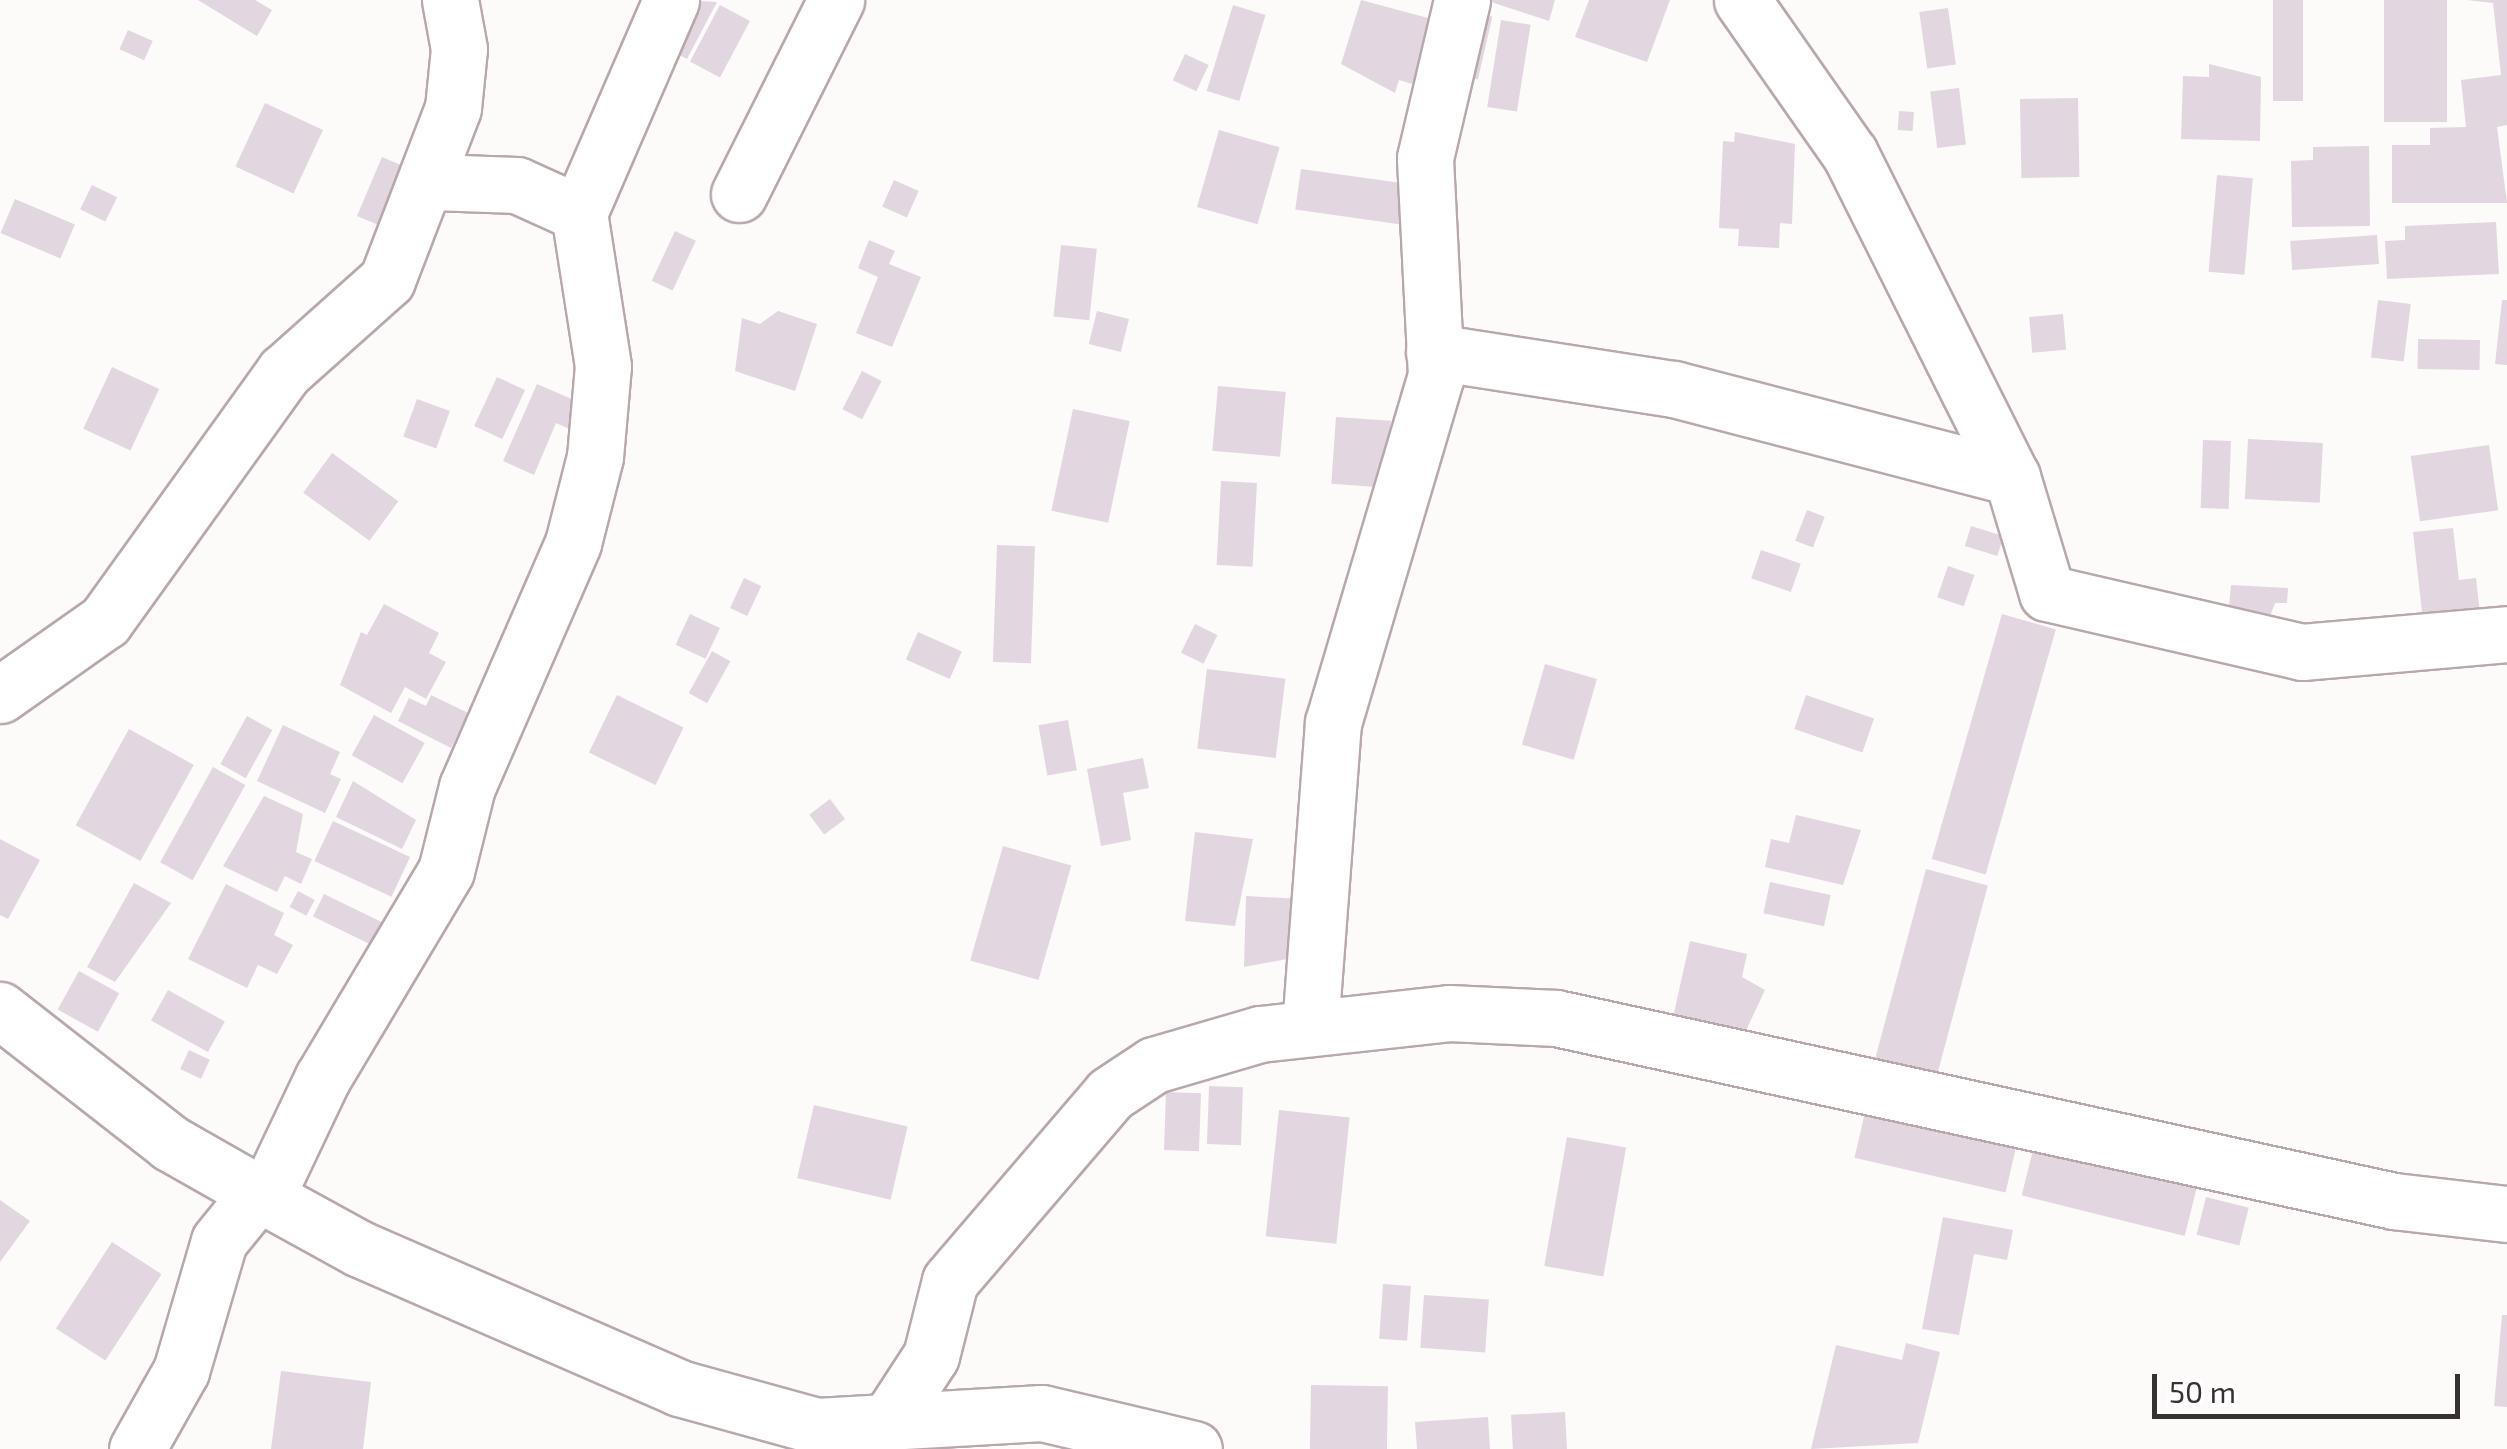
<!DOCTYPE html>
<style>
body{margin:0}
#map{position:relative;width:2507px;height:1449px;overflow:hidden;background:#fdfafa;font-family:"Exo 2",sans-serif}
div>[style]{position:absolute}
.building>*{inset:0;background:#e2d6e0;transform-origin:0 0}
.roads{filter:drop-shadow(2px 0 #b8a8ac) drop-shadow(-2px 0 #b8a8ac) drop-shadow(0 2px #b8a8ac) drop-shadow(0 -2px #b8a8ac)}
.minor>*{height:55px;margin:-27.5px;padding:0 27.5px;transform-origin:27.5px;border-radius:27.5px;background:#fff}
span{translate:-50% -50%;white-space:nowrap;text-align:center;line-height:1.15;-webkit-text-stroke:10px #fff;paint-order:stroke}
.scale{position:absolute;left:2152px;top:1374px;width:308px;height:45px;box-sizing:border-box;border:5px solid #373132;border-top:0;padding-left:12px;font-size:30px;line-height:35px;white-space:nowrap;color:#373132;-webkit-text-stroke:8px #fff;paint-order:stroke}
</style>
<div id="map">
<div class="building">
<div style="clip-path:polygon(198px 0,255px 0,272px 10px,257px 36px)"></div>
<div style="clip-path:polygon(685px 0,717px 2px,687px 59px,655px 42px)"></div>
<div style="clip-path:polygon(1361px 0,1454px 25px,1419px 86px,1399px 80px,1395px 93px,1341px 64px)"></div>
<div style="clip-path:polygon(1485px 0,1555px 0,1549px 21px)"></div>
<div style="clip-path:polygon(1589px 0,1670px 0,1647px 62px,1575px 37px)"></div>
<div style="left:2273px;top:0;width:30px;height:101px"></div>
<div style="left:2384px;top:0;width:63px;height:122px"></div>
<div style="clip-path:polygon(2467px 0,2507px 0,2507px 125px,2497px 127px,2507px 203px,2392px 203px,2392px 145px,2430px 145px,2430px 128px,2466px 127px,2461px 80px,2501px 75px,2493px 3px)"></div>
<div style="left:720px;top:5px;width:34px;height:64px;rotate:28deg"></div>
<div style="left:1233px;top:5px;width:34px;height:90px;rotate:17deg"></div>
<div style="left:1948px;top:8px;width:57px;height:29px;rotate:82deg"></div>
<div style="left:1467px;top:11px;width:26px;height:64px;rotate:13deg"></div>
<div style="left:1501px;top:20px;width:30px;height:88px;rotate:9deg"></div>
<div style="left:128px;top:30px;width:27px;height:21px;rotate:24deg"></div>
<div style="left:1185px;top:54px;width:26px;height:29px;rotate:25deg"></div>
<div style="clip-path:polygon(2209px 64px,2261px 77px,2260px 141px,2181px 139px,2183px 76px,2209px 77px)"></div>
<div style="left:1959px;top:88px;width:57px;height:29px;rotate:83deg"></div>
<div style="left:2078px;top:98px;width:79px;height:58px;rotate:89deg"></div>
<div style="left:265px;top:103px;width:64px;height:70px;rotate:25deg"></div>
<div style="left:1899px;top:111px;width:15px;height:19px;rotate:4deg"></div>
<div style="left:1219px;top:130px;width:63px;height:80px;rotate:16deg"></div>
<div style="clip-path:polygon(1735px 132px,1795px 144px,1792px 224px,1780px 223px,1779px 248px,1738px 246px,1739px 229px,1719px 228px,1723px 141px,1734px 142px)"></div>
<div style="clip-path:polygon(2369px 146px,2370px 226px,2292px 227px,2291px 161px,2313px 160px,2313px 147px)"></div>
<div style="left:382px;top:157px;width:34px;height:64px;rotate:23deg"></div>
<div style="left:1301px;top:169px;width:112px;height:41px;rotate:8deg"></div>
<div style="left:2217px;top:175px;width:36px;height:97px;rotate:5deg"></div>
<div style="left:894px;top:180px;width:27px;height:29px;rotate:24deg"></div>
<div style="left:92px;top:185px;width:28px;height:27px;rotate:26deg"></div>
<div style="left:15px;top:199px;width:65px;height:37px;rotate:23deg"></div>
<div style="clip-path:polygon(2496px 222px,2499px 274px,2387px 279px,2385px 241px,2405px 240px,2405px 226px)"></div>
<div style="left:675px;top:231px;width:23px;height:55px;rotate:25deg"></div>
<div style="left:2377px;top:235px;width:29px;height:87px;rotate:86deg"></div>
<div style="clip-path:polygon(869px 240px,895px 251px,889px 264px,921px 277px,892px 347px,856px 333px,878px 277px,858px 268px)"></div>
<div style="left:1061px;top:245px;width:36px;height:72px;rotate:6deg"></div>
<div style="left:2378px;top:300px;width:33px;height:58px;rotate:7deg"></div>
<div style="clip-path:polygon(2502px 300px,2507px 300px,2507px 365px,2495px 364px)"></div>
<div style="clip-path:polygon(778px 311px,817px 324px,795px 391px,735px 371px,742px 318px,760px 324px)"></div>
<div style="left:1097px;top:311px;width:33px;height:34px;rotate:14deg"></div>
<div style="left:2063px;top:314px;width:36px;height:34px;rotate:85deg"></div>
<div style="left:2418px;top:339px;width:62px;height:30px;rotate:1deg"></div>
<div style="left:112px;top:367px;width:52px;height:68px;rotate:25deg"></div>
<div style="left:862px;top:371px;width:22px;height:43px;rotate:27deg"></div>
<div style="left:497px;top:377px;width:31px;height:54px;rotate:25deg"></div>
<div style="clip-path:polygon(537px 384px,588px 406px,576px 432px,556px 423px,534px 475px,503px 461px)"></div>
<div style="left:1218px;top:386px;width:68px;height:65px;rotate:5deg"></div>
<div style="left:417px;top:399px;width:35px;height:40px;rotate:20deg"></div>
<div style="left:1073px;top:409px;width:58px;height:104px;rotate:12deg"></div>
<div style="left:1336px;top:417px;width:55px;height:67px;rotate:4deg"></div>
<div style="left:2248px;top:439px;width:75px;height:60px;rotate:3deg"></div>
<div style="left:2203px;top:440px;width:28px;height:68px;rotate:2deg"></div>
<div style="left:2489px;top:445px;width:66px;height:79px;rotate:82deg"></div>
<div style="left:332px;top:453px;width:82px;height:49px;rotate:36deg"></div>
<div style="left:1221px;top:481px;width:36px;height:84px;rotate:3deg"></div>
<div style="left:1807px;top:510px;width:19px;height:33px;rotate:21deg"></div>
<div style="left:1971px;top:526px;width:34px;height:21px;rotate:17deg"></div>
<div style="clip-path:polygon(2453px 528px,2459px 580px,2476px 578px,2480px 614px,2423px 621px,2413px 532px)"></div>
<div style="left:997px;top:545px;width:38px;height:117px;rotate:2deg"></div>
<div style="left:1761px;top:550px;width:42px;height:30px;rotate:19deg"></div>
<div style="left:1948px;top:566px;width:28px;height:33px;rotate:19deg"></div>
<div style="left:744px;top:578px;width:19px;height:33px;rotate:25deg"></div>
<div style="clip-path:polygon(2231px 585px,2288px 588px,2287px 603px,2275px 603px,2269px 619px,2228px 616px)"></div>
<div style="clip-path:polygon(384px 604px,439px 633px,429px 653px,446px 662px,426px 699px,405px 687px,391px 713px,340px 685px,361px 632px,367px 635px)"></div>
<div style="left:690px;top:614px;width:33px;height:34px;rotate:25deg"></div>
<div style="left:2002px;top:614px;width:56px;height:255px;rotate:16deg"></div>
<div style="left:1195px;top:624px;width:25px;height:32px;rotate:26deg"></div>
<div style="left:918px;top:632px;width:48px;height:30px;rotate:24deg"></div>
<div style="left:712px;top:651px;width:21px;height:48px;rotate:29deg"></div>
<div style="left:1545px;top:664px;width:54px;height:84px;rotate:16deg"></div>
<div style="left:1207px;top:669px;width:79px;height:80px;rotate:7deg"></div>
<div style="clip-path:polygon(431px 695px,468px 713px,451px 748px,398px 721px,409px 698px,426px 706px)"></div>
<div style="left:617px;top:695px;width:74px;height:64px;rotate:26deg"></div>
<div style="left:1806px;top:695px;width:72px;height:36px;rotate:19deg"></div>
<div style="left:374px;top:715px;width:58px;height:46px;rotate:29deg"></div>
<div style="left:247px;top:716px;width:29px;height:55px;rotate:29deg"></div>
<div style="left:1068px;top:720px;width:51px;height:30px;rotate:80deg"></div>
<div style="clip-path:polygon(283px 725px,340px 752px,330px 774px,341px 779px,325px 813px,257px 781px)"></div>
<div style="left:129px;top:729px;width:74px;height:110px;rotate:29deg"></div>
<div style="clip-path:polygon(1143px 758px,1149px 788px,1123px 793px,1131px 840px,1101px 846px,1087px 769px)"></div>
<div style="left:213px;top:767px;width:37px;height:109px;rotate:29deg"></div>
<div style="clip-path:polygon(353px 781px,416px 820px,402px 849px,336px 817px)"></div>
<div style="clip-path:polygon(264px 796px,303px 814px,296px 852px,312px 859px,301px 884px,285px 876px,277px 892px,223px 866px)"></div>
<div style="left:830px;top:799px;width:25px;height:26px;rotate:53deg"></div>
<div style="clip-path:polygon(1796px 815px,1861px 830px,1843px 885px,1765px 867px,1771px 839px,1789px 843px)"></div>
<div style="left:333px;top:821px;width:85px;height:44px;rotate:25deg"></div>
<div style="clip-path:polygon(1195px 832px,1253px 839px,1235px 926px,1185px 921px)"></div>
<div style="clip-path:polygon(0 839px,40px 860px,8px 919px,0 915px)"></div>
<div style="left:1003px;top:846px;width:71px;height:119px;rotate:16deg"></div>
<div style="left:1926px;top:869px;width:64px;height:202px;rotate:15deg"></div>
<div style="left:1770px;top:882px;width:62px;height:32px;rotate:12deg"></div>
<div style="clip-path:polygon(134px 883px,171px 903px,115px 982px,87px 967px)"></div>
<div style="clip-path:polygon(226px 884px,284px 913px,274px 935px,293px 945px,277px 974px,258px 965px,247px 988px,188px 959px)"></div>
<div style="left:298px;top:891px;width:19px;height:18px;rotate:28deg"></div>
<div style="left:324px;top:894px;width:67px;height:25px;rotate:26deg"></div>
<div style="clip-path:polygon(1246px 896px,1300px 899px,1298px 957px,1244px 967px)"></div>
<div style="clip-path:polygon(1690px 941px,1747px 954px,1742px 977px,1765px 990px,1743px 1037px,1672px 1022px)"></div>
<div style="left:79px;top:971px;width:46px;height:44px;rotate:29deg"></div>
<div style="left:168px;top:990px;width:65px;height:35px;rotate:29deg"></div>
<div style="left:189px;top:1050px;width:23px;height:21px;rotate:25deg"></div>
<div style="left:1209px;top:1086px;width:34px;height:58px;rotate:2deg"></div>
<div style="left:1166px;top:1092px;width:35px;height:58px;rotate:2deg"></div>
<div style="left:814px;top:1105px;width:96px;height:75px;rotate:13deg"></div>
<div style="left:1866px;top:1108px;width:155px;height:51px;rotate:13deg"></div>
<div style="left:1279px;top:1110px;width:71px;height:127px;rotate:6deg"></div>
<div style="left:1567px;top:1137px;width:60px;height:131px;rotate:10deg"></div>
<div style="left:2035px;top:1142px;width:168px;height:55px;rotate:14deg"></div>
<div style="left:2206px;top:1197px;width:44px;height:39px;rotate:14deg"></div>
<div style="clip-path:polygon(0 1200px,30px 1221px,0 1262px)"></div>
<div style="clip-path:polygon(1943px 1217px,2013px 1230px,2007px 1260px,1974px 1254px,1959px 1335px,1922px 1329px)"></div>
<div style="left:112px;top:1242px;width:59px;height:103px;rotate:33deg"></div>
<div style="left:1383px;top:1284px;width:28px;height:55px;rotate:4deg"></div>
<div style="left:1424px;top:1295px;width:65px;height:53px;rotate:4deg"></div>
<div style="clip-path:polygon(2502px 1315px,2507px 1315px,2507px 1407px,2494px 1406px)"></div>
<div style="clip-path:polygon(1906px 1343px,1940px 1352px,1918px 1443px,1811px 1449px,1836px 1345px,1902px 1360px)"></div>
<div style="clip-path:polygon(281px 1371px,371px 1382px,363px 1449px,271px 1449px)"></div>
<div style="left:1311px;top:1385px;width:77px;height:64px;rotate:1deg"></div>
<div style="left:1565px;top:1412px;width:37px;height:54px;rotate:87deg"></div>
<div style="clip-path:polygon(1488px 1417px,1490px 1449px,1417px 1449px,1415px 1422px)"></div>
</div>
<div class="roads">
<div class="minor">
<div style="left:1742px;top:0;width:188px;rotate:55deg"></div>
<div style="left:1850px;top:154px;width:361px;rotate:63.4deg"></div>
<div style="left:2012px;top:477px;width:121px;rotate:73.2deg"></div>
<div style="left:2047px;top:593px;width:262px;rotate:13deg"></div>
<div style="left:2302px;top:652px;width:206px;rotate:-5deg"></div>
<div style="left:432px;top:182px;width:85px;rotate:2deg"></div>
<div style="left:517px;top:185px;width:68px;rotate:24.3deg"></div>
<div style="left:739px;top:194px;width:217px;rotate:-63.4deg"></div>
<div style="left:1434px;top:352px;width:243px;rotate:8.8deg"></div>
<div style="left:1674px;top:389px;width:349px;rotate:14.6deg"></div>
<div style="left:0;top:695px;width:128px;rotate:-35.2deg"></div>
<div style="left:105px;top:621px;width:307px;rotate:-54.3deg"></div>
<div style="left:284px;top:372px;width:138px;rotate:-41.8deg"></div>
<div style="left:387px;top:280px;width:184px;rotate:-69deg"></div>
<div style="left:453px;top:108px;width:59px;rotate:-84.2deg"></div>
<div style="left:459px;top:49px;width:50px;rotate:-100.4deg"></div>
<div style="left:0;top:1010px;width:216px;rotate:38deg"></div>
<div style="left:170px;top:1143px;width:101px;rotate:29.6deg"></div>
<div style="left:258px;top:1193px;width:116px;rotate:28.8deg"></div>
<div style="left:360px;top:1249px;width:348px;rotate:23.5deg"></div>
<div style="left:679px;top:1388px;width:143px;rotate:15.4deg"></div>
<div style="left:817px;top:1426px;width:225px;rotate:-3.3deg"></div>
<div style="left:1042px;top:1413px;width:156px;rotate:13.3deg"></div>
<div style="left:1310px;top:1028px;width:306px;rotate:-85.7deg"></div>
<div style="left:1333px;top:723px;width:362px;rotate:-73.5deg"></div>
<div style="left:1436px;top:376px;width:218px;rotate:-92.9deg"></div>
<div style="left:1425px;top:158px;width:162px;rotate:-76.8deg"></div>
<div style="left:266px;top:1197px;width:131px;rotate:-64.6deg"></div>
<div style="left:322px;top:1079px;width:242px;rotate:-59.2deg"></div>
<div style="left:446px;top:871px;width:87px;rotate:-76deg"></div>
<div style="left:467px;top:787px;width:266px;rotate:-66.5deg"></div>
<div style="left:573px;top:543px;width:89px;rotate:-75.7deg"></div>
<div style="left:595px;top:457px;width:91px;rotate:-85deg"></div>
<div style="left:603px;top:366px;width:155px;rotate:-98.9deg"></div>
<div style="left:579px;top:213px;width:232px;rotate:-66.6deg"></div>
<div style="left:886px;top:1425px;width:82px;rotate:-56.9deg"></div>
<div style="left:931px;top:1356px;width:77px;rotate:-75.8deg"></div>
<div style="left:950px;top:1281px;width:246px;rotate:-49.4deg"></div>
<div style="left:1110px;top:1094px;width:53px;rotate:-33.4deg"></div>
<div style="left:1154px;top:1065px;width:110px;rotate:-16.3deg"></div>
<div style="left:1260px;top:1034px;width:190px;rotate:-6.3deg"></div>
<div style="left:1449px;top:1013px;width:107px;rotate:2.7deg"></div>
<div style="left:1556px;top:1018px;width:858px;rotate:12.32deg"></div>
<div style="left:2394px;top:1201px;width:114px;rotate:6.6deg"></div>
<div style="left:137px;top:1449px;width:90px;rotate:-60.6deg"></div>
<div style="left:181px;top:1371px;width:135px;rotate:-73.7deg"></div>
<div style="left:219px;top:1241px;width:62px;rotate:-50.9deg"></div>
</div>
</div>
<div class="scale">50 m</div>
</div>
